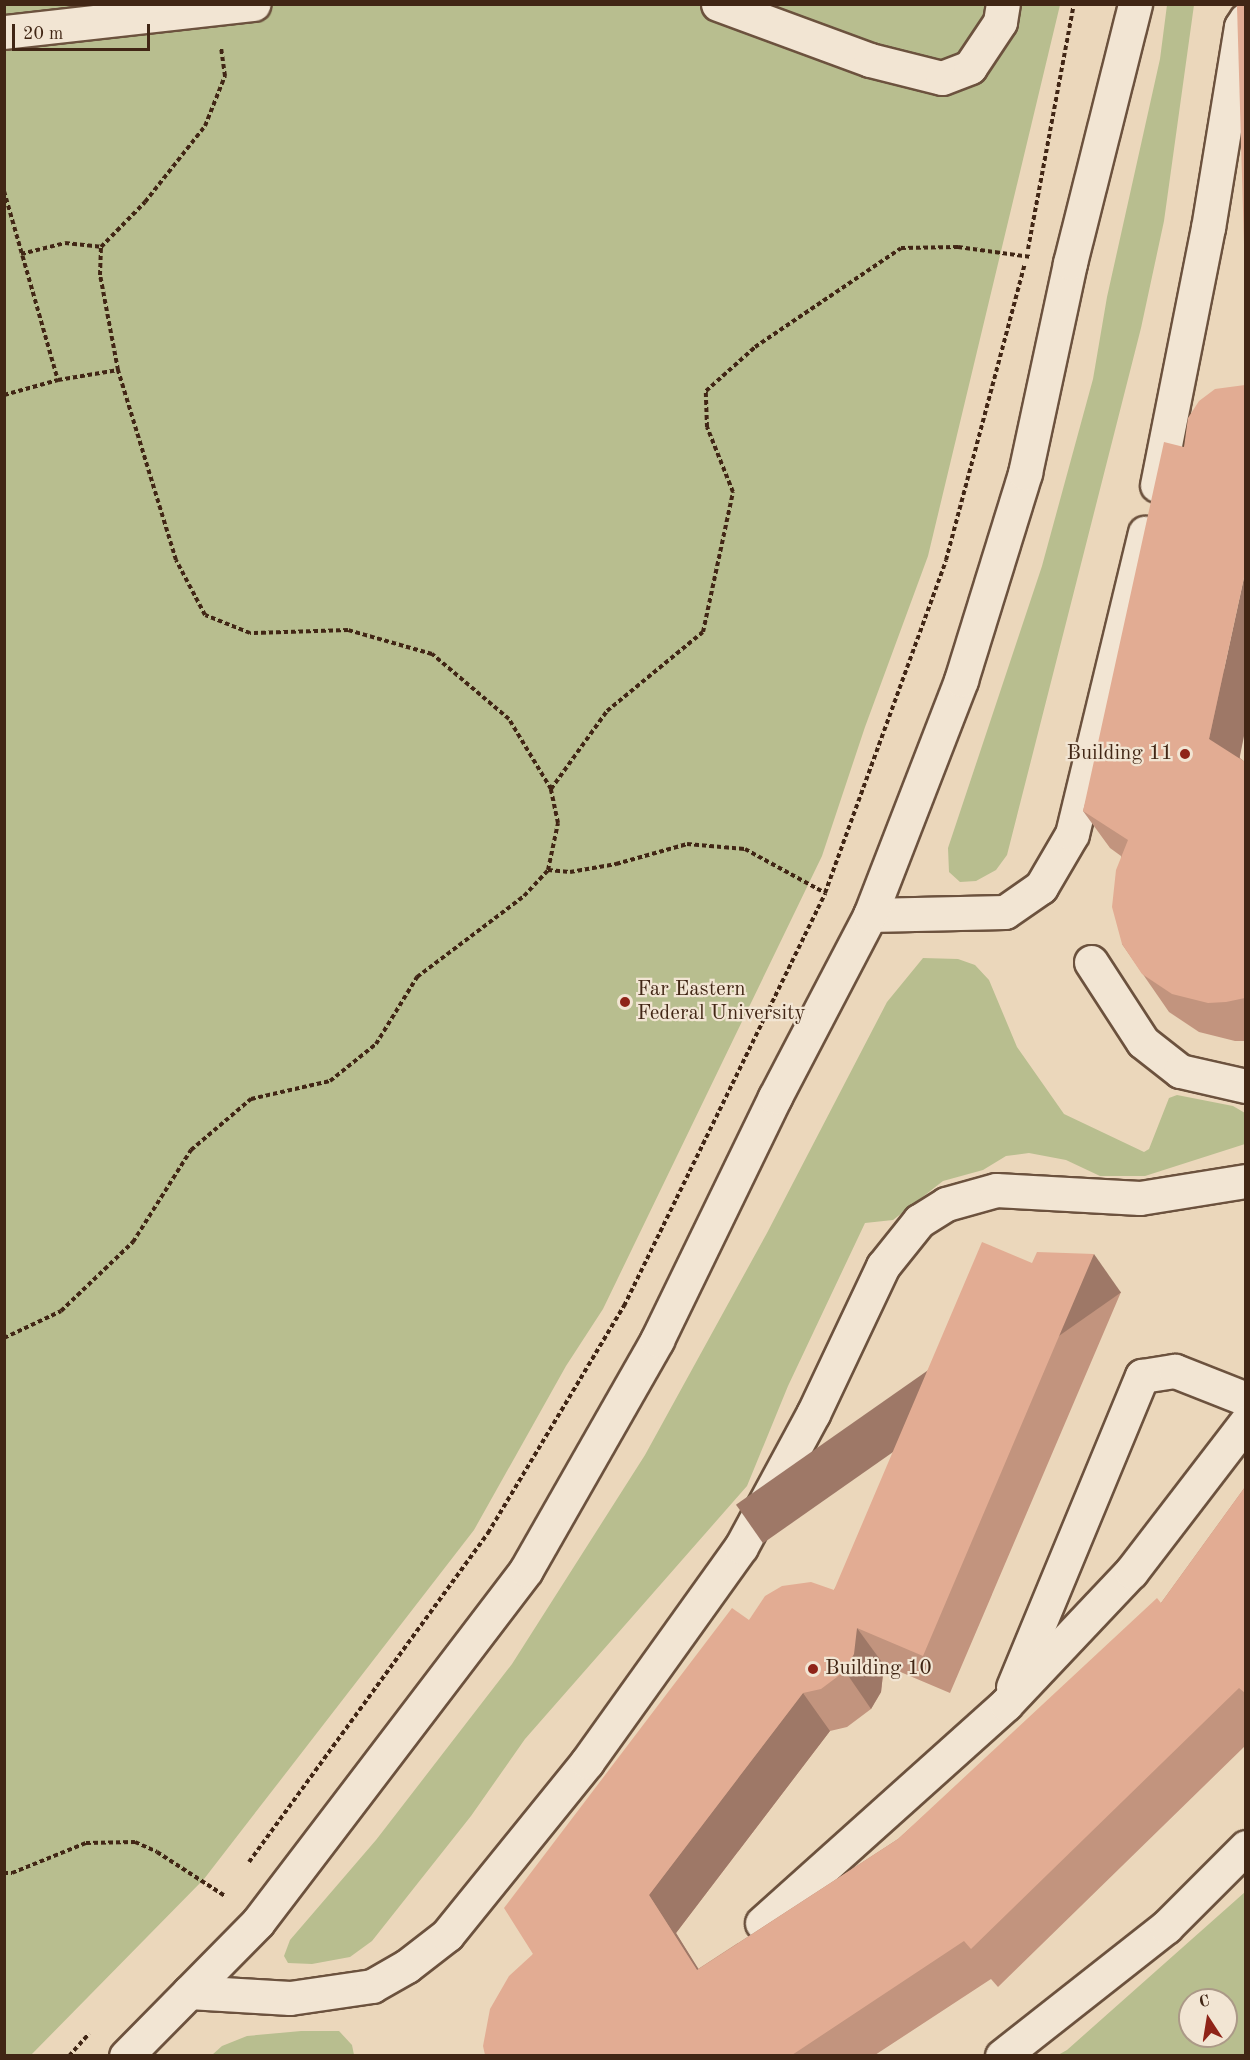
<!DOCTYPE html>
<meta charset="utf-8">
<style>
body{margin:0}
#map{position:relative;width:1250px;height:2060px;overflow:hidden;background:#ebd7bb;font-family:"Old Standard TT",serif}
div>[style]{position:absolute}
.green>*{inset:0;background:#b8be8f}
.path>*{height:4px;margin-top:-2px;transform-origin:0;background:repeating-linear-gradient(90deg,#412615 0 4.5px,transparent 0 7.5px)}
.roads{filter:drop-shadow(2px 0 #6c523e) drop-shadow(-2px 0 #6c523e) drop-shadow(0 2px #6c523e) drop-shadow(0 -2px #6c523e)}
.minor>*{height:33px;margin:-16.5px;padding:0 16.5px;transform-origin:16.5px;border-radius:16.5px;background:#f2e5d3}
.wall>*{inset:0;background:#c2947e}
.shaded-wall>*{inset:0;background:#9e7867;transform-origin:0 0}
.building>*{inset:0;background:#e2ac93}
.dots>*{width:16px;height:16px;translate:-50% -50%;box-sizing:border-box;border:3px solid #f2e5d3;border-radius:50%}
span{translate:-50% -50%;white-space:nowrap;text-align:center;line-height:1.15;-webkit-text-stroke:4.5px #f2e5d3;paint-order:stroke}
.poi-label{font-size:21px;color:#412615}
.right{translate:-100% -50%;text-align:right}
.left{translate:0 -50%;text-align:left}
.frame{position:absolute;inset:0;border:6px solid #412615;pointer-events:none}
.north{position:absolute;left:1178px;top:1988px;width:60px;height:60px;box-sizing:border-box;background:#f2e5d3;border:2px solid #ab9987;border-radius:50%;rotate:348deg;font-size:16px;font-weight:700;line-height:24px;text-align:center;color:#412615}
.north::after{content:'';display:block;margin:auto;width:21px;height:27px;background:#8f2418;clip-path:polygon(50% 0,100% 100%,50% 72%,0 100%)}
.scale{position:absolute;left:12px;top:24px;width:138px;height:27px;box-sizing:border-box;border:3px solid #412615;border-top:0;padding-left:8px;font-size:18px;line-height:21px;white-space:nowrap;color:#412615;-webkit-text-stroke:4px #f2e5d3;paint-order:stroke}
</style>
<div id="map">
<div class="green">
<div style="clip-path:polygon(5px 5px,1060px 5px,928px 556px,865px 727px,822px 856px,603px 1309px,566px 1366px,474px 1530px,204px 1879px,31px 2055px,5px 2056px)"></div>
<div style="clip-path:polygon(1167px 5px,1194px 5px,1164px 221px,1141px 328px,1007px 855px,996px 870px,976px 881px,960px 882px,949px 872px,948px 848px,1042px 566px,1093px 379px,1107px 297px,1160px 59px)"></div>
<div style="clip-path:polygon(923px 958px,958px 959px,975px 965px,989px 980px,1017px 1047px,1064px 1114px,1144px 1152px,1149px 1149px,1169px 1098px,1177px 1095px,1233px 1106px,1245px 1113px,1245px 1144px,1145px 1176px,1100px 1176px,1066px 1160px,1029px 1153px,1006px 1156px,983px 1170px,943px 1181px,893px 1220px,865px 1223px,788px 1386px,747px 1486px,525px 1739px,471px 1816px,372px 1941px,350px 1957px,312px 1964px,288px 1963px,284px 1956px,290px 1940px,376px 1840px,512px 1664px,645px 1455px,767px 1233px,887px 1002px)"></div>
<div style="clip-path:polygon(evenodd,1245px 1892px,1245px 2055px,1058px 2055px,1067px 2050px,1245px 1892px,1190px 2000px,1226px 2000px,1226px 2036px,1190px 2036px,1190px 2000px)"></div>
<div style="clip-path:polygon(301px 2031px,339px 2031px,352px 2045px,354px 2055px,212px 2055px,222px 2046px,247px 2036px)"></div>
</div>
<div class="path">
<div style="left:4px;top:191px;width:197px;rotate:74.1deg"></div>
<div style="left:1028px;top:249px;width:249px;rotate:-79.4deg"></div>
<div style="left:21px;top:254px;width:45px;rotate:-14deg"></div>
<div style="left:65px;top:243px;width:36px;rotate:6deg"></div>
<div style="left:4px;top:395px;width:56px;rotate:-15.5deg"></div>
<div style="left:58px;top:380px;width:61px;rotate:-9.5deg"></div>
<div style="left:551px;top:789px;width:96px;rotate:-54.3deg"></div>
<div style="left:607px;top:711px;width:124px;rotate:-39.5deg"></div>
<div style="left:703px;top:632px;width:143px;rotate:-77.9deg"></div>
<div style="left:733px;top:492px;width:70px;rotate:-111.8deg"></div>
<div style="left:707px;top:427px;width:36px;rotate:-92deg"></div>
<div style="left:706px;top:391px;width:66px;rotate:-41.9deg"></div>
<div style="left:755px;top:347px;width:176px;rotate:-34.1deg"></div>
<div style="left:901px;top:248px;width:57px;rotate:-1deg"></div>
<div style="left:958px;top:247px;width:74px;rotate:7.8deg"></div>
<div style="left:548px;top:870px;width:22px;rotate:5deg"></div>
<div style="left:570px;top:872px;width:47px;rotate:-9.9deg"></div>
<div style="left:616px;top:864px;width:74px;rotate:-15.7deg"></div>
<div style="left:687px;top:844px;width:58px;rotate:4.9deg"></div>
<div style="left:745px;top:849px;width:91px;rotate:28.8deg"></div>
<div style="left:4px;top:1338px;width:63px;rotate:-25.3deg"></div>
<div style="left:61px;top:1311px;width:100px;rotate:-43.8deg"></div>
<div style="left:133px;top:1242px;width:109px;rotate:-57.8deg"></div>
<div style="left:191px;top:1150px;width:79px;rotate:-40.4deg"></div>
<div style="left:251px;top:1099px;width:81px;rotate:-12.8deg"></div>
<div style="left:330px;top:1081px;width:59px;rotate:-38.8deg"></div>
<div style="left:376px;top:1044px;width:79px;rotate:-58.5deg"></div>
<div style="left:417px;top:977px;width:134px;rotate:-37.1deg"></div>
<div style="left:524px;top:896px;width:35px;rotate:-47deg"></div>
<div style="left:548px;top:870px;width:48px;rotate:-78deg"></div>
<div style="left:558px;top:823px;width:35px;rotate:-102deg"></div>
<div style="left:551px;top:789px;width:82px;rotate:-121deg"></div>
<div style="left:509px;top:719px;width:101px;rotate:-139.8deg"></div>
<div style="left:432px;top:654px;width:87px;rotate:-164.1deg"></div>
<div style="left:348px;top:630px;width:98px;rotate:178.2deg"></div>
<div style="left:250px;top:633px;width:48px;rotate:-158.2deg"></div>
<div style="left:205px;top:615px;width:62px;rotate:-117.8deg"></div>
<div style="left:176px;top:560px;width:199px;rotate:-107deg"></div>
<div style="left:118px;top:370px;width:97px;rotate:-100.7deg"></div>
<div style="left:100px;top:275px;width:28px;rotate:-88deg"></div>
<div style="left:101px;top:247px;width:63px;rotate:-45.6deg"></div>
<div style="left:145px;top:202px;width:97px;rotate:-51.7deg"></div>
<div style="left:205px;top:126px;width:54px;rotate:-68.2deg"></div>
<div style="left:225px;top:76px;width:28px;rotate:-98deg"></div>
<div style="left:249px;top:1862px;width:407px;rotate:-54deg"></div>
<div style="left:488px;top:1533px;width:265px;rotate:-59.1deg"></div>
<div style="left:624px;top:1306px;width:459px;rotate:-64deg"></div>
<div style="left:825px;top:893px;width:354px;rotate:-70deg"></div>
<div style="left:946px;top:560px;width:307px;rotate:-75.1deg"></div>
<div style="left:4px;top:1873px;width:8px"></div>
<div style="left:12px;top:1873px;width:80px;rotate:-22.1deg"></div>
<div style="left:86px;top:1843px;width:49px;rotate:-1.2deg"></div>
<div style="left:135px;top:1842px;width:24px;rotate:24deg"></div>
<div style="left:157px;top:1852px;width:81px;rotate:32.9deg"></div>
<div style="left:69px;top:2056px;width:30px;rotate:-48deg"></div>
</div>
<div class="roads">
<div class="minor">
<div style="left:718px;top:4px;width:162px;rotate:20.2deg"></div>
<div style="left:870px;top:60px;width:74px;rotate:14deg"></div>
<div style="left:942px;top:78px;width:30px;rotate:-21deg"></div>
<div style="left:970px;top:67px;width:54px;rotate:-56.3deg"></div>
<div style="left:1000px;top:22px;width:18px;rotate:-81deg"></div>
<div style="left:4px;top:32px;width:251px;rotate:-6.4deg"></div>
<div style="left:1157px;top:485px;width:262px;rotate:-78.8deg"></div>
<div style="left:1208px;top:228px;width:204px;rotate:-80.7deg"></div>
<div style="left:1241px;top:27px;width:9px;rotate:-58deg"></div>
<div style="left:870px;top:915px;width:135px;rotate:-1.3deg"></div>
<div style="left:1005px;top:912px;width:44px;rotate:-34.8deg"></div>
<div style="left:1041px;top:887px;width:61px;rotate:-59.7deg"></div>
<div style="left:1072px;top:834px;width:310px;rotate:-76.4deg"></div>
<div style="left:1091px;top:962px;width:95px;rotate:57deg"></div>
<div style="left:1143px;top:1042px;width:47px;rotate:38.1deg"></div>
<div style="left:1180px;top:1071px;width:68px;rotate:12.8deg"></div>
<div style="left:1013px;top:1687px;width:337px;rotate:-67.5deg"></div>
<div style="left:1142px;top:1376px;width:33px;rotate:-9deg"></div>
<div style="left:1175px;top:1371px;width:76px;rotate:21.5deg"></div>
<div style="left:762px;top:1923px;width:328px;rotate:-41.9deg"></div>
<div style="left:1006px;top:1704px;width:182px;rotate:-46.6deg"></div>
<div style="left:1131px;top:1572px;width:189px;rotate:-52.5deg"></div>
<div style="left:189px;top:1992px;width:101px;rotate:3.4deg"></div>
<div style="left:290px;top:1998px;width:83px;rotate:-8.3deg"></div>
<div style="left:372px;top:1986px;width:40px;rotate:-29.7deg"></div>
<div style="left:407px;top:1966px;width:51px;rotate:-37.8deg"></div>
<div style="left:447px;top:1935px;width:223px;rotate:-51deg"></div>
<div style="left:587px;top:1762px;width:264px;rotate:-54.4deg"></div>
<div style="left:741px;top:1547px;width:151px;rotate:-61.6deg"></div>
<div style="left:813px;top:1414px;width:164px;rotate:-64.7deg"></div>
<div style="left:883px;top:1266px;width:58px;rotate:-51.3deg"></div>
<div style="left:919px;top:1221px;width:32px;rotate:-32deg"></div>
<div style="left:946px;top:1204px;width:52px;rotate:-15.6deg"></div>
<div style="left:996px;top:1190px;width:144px;rotate:3.2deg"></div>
<div style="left:1140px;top:1198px;width:107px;rotate:-9.1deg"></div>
<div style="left:126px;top:2056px;width:188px;rotate:-45.4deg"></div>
<div style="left:258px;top:1922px;width:442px;rotate:-52.7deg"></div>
<div style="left:526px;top:1570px;width:265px;rotate:-60.3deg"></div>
<div style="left:657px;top:1340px;width:270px;rotate:-64.1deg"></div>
<div style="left:775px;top:1097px;width:205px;rotate:-62.4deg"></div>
<div style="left:870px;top:915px;width:252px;rotate:-68.8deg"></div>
<div style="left:961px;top:680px;width:217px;rotate:-72.8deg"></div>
<div style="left:1025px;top:473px;width:215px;rotate:-77.9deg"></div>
<div style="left:1070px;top:263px;width:267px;rotate:-75.9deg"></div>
<div style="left:1002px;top:2056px;width:209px;rotate:-38.2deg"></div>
<div style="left:1166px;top:1927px;width:113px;rotate:-45deg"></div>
</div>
</div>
<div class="wall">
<div style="clip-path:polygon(1184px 447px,1240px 758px,1245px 762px,1245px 1041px,1235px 1041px,1199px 1032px,1169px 1012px,1122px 944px,1121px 856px,1110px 848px,1083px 811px)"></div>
<div style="clip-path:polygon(1032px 1263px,1121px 1292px,950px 1693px,884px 1665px,881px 1692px,871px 1709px,847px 1727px,830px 1731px,676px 1933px,698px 1969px,898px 1839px,1161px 1603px,1245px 1487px,1245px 1746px,998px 1987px,991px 1979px,875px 2055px,485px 2055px,533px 1954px,749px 1620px,834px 1590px)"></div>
</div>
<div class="shaded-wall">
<div style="clip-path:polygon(1245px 573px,1245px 731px,1236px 776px,1209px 739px)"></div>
<div style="left:1094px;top:1254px;width:47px;height:437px;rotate:55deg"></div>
<div style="clip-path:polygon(857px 1628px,884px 1665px,881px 1692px,871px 1709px,845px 1671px)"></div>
<div style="clip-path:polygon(803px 1693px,830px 1731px,676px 1933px,723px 2008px,697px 1970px,649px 1895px)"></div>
</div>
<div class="building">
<div style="clip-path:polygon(1237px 6px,1245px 6px,1245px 278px)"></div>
<div style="clip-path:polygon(1245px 385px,1245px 573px,1209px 739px,1245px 762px,1245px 998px,1226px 1002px,1208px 1003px,1172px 994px,1142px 974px,1122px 944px,1112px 907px,1116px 870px,1128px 840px,1083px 811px,1164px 442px,1184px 447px,1188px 418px,1199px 401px,1215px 389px)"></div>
<div style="clip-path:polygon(982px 1242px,1032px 1263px,1037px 1252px,1094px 1254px,923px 1656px,857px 1628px,854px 1654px,845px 1671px,821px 1689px,803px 1693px,649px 1895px,697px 1970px,898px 1839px,1157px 1598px,1161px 1603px,1245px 1487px,1245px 1693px,1239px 1688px,971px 1949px,964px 1941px,792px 2055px,485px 2055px,483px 2046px,490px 2009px,509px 1976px,533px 1954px,504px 1908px,732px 1608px,749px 1620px,765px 1596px,782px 1586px,811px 1582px,834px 1590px)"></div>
</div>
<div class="dots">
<div style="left:1185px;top:754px;background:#8f2418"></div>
<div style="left:625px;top:1002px;background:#8f2418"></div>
<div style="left:813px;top:1669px;background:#8f2418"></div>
</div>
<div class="poi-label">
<span class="right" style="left:1173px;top:754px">Building 11</span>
<span class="left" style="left:637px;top:1002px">Far Eastern<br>Federal University</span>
<span class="left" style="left:825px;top:1669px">Building 10</span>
</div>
<div class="frame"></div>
<div class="north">С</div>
<div class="scale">20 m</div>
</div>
